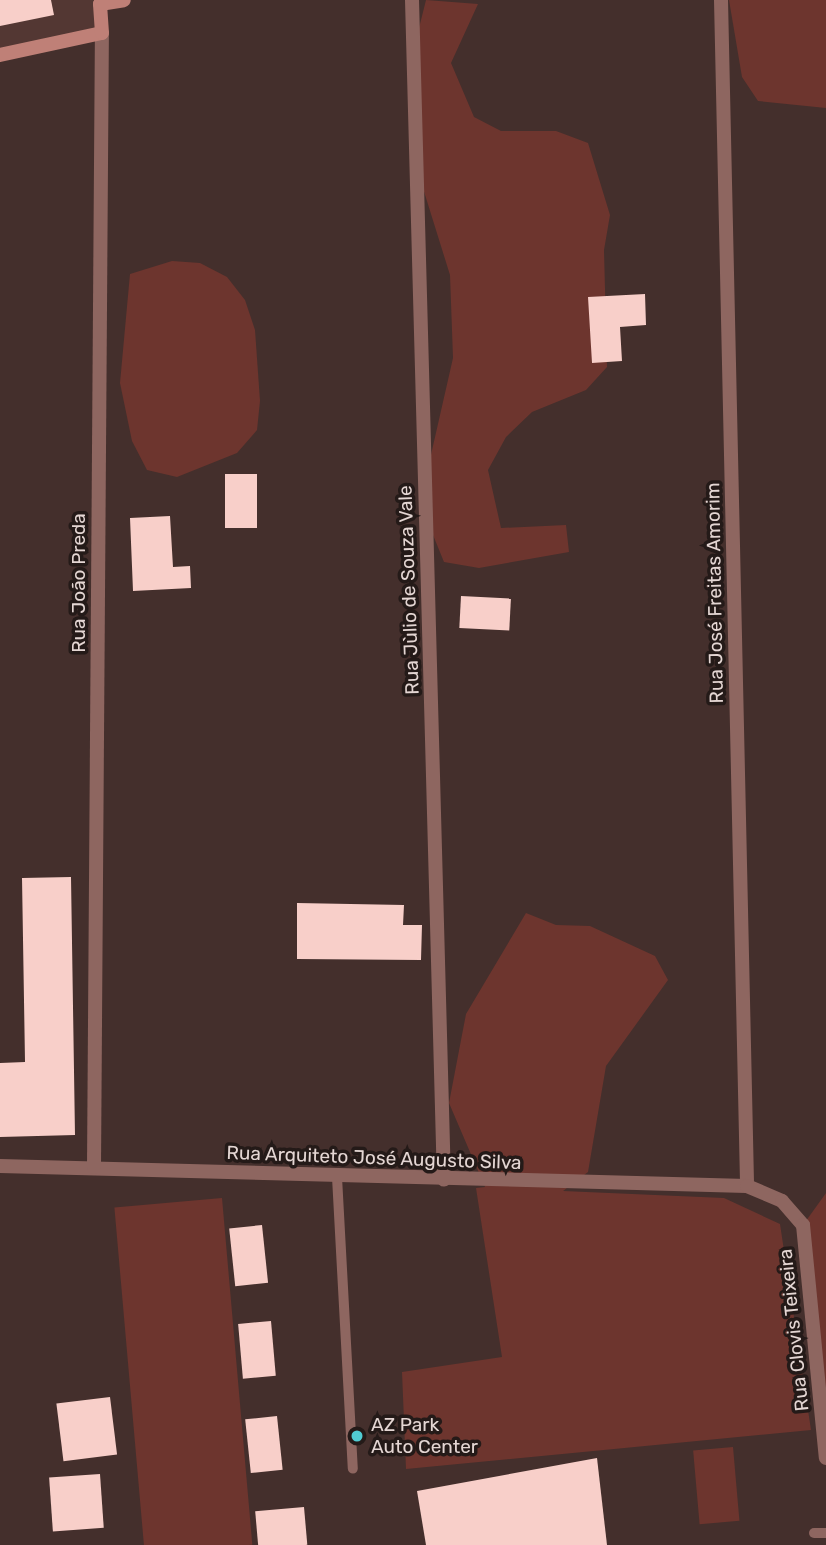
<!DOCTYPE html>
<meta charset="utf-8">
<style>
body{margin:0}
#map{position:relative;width:826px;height:1545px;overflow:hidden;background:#442f2c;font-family:Rubik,sans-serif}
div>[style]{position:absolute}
.built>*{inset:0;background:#533733}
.green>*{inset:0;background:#6d352e;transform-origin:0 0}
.building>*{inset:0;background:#f8cfc9;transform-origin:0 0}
.lane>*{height:10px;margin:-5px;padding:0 5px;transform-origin:5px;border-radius:5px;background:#8e6660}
.street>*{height:14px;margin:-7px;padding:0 7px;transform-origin:7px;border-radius:7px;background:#8e6660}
.secondary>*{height:14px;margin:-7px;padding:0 7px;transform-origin:7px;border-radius:7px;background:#bf8077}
.dots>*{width:19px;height:19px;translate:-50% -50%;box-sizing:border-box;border:4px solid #241a18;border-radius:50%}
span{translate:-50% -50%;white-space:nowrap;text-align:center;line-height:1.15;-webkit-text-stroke:7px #241a18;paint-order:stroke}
.street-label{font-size:19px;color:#e4d6d3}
.poi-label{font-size:19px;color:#e4d6d3}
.left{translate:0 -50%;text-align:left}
</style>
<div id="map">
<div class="built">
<div style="clip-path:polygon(0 0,97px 0,102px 33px,0 55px)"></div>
</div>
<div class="green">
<div style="clip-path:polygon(426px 0,478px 4px,451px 63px,474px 117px,501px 131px,556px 131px,588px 143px,610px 215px,604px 250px,607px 367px,586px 390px,532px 412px,506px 437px,488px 470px,501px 528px,566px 525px,569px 552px,479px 568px,444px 562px,420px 503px,453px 358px,450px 275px,412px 153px,416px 40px)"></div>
<div style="clip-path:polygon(729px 0,826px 0,826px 108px,758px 101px,742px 77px)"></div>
<div style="clip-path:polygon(172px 261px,200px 263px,227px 277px,245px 300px,255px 330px,260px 401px,257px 430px,237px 453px,177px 477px,147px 470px,132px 441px,120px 383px,130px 274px)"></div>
<div style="clip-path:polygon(526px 913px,556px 925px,590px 926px,655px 956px,668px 980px,606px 1066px,588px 1172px,563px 1191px,724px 1198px,780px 1224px,811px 1430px,406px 1469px,402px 1372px,502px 1357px,476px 1188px,485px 1187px,449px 1103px,466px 1014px)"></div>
<div style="clip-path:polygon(826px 1193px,826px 1458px,803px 1225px)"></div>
<div style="left:222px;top:1198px;width:348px;height:108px;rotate:85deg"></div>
<div style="left:733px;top:1447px;width:74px;height:40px;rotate:85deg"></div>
</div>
<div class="building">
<div style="clip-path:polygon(0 0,51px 0,54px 15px,0 26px)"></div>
<div style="clip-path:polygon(645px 294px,646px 325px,620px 327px,622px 361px,592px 363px,588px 297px)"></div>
<div style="left:257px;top:474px;width:54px;height:32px;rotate:90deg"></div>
<div style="clip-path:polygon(170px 516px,173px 567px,190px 566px,191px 588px,133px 591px,130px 518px)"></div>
<div style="left:461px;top:596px;width:50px;height:32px;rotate:3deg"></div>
<div style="clip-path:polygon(71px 877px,75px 1135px,0 1137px,0 1063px,25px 1062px,22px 878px)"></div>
<div style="clip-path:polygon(297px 903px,404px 905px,403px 925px,422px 925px,421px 960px,297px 959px)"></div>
<div style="left:262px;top:1225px;width:58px;height:33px;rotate:84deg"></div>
<div style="left:271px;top:1321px;width:55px;height:33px;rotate:85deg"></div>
<div style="left:110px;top:1397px;width:58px;height:54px;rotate:83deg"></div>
<div style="left:277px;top:1416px;width:54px;height:32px;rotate:84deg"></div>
<div style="clip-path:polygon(597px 1458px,607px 1545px,426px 1545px,417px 1491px)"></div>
<div style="left:100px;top:1474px;width:54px;height:51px;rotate:86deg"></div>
<div style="left:304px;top:1507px;width:38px;height:49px;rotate:85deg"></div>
</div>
<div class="lane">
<div style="left:337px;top:1177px;width:292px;rotate:86.9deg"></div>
<div style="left:814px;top:1533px;width:12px"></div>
</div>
<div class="street">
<div style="left:412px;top:0;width:1180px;rotate:88.45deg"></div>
<div style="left:721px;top:0;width:1186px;rotate:88.74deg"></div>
<div style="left:0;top:1166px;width:747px;rotate:1.53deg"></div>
<div style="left:747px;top:1186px;width:38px;rotate:23deg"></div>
<div style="left:782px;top:1201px;width:32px;rotate:49deg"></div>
<div style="left:803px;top:1225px;width:234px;rotate:84.4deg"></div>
<div style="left:94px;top:1167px;width:1134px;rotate:-89.6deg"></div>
</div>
<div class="secondary">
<div style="left:0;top:55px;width:104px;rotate:-12.2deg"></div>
<div style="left:102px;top:33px;width:29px;rotate:-94deg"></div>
<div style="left:100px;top:4px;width:24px;rotate:-9deg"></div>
</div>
<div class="dots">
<div style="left:357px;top:1436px;background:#51ccd3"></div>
</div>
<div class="street-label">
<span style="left:79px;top:583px;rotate:-90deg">Rua João Preda</span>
<span style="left:409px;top:590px;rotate:-92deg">Rua Jùlio de Souza Vale</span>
<span style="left:715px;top:593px;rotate:-91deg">Rua José Freitas Amorim</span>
<span style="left:374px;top:1158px;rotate:2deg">Rua Arquiteto José Augusto Silva</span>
<span style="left:794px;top:1330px;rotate:-96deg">Rua Clovis Teixeira</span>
</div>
<div class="poi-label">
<span class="left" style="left:371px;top:1436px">AZ Park<br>Auto Center</span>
</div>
</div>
